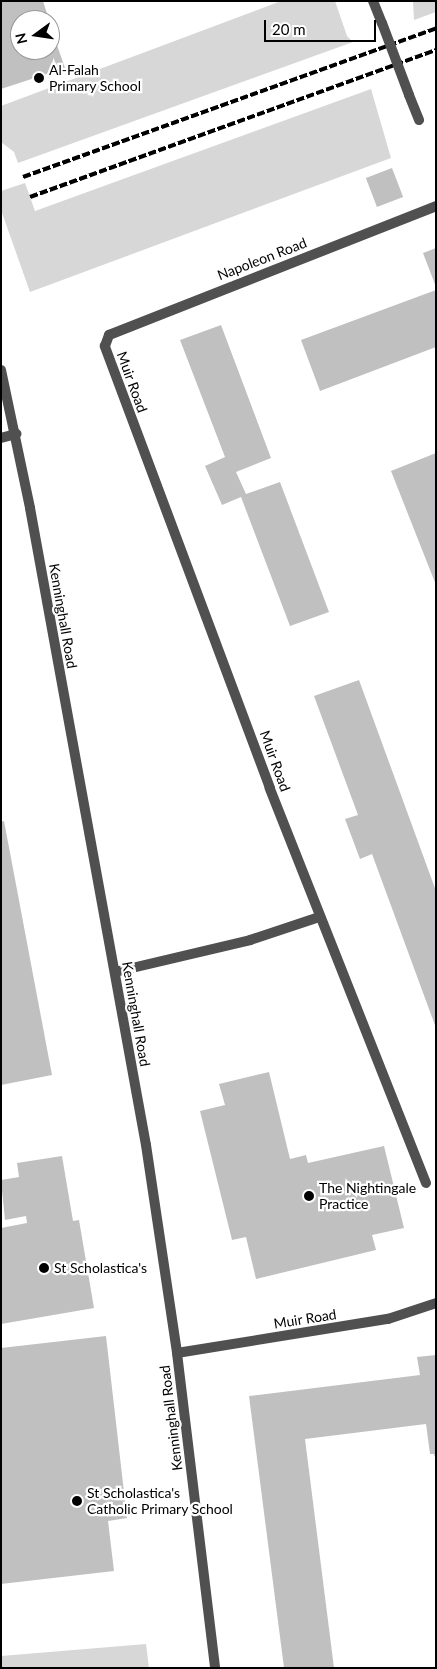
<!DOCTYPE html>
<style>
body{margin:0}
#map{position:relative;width:437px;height:1669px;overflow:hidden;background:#fff;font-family:Lato,sans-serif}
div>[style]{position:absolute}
.green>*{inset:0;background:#d7d7d7}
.building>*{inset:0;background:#c0c0c0;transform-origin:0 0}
.street>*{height:10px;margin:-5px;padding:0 5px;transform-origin:5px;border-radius:5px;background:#505050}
.rail>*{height:4px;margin-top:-2px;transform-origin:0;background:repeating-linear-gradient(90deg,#000 0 8px,transparent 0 10.5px)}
.street-bridge>*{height:10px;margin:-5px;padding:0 5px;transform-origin:5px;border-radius:5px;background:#505050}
.dots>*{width:14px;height:14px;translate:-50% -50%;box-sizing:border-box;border:2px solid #fff;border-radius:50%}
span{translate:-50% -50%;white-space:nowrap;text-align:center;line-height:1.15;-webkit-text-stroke:4.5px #fff;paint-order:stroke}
.poi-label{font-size:14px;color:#000}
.left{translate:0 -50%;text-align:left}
.street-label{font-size:14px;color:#000}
.frame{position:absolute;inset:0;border:2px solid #000;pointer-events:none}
.north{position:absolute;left:10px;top:10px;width:50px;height:50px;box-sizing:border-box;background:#fff;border:1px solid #999;border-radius:50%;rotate:256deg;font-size:14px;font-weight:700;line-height:20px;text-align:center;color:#000}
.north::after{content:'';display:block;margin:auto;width:18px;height:22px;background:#000;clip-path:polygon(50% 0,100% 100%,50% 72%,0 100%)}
.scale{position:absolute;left:264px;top:20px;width:112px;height:22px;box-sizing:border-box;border:2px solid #000;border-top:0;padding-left:6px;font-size:15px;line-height:18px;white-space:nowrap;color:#000;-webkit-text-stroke:4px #fff;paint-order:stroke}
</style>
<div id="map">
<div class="green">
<div style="clip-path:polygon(281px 1px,335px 1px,347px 36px,353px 42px,18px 163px,14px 152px,1px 142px,1px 106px)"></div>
<div style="clip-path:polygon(413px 1px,436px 1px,436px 12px,414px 20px)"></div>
<div style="clip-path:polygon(371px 89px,391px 158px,30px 292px,1px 210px,1px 191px,25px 183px,35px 211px)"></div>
<div style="clip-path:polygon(146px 1644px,149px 1668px,1px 1668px,1px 1656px)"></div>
</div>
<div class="building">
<div style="clip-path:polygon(1px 1px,43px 1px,49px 20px,20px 20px,20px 50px,50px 50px,50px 25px,65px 68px,1px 89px)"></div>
<div style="left:392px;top:168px;width:31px;height:28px;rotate:69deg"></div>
<div style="clip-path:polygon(436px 248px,436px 287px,423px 253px)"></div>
<div style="clip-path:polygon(436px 290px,436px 347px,320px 391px,301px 340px)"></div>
<div style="clip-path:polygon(221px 325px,271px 458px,236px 472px,246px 494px,280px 482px,329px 612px,290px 626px,241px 497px,222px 505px,205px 466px,225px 457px,180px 340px)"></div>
<div style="clip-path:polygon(436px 453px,436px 585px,391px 471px)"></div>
<div style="clip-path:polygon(359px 680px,436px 891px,436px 1028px,372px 854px,360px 859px,345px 819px,358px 815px,314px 696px)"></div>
<div style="clip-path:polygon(4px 821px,52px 1075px,1px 1085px,1px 822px)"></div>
<div style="clip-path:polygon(269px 1072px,290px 1159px,306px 1155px,308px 1163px,384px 1146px,404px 1228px,372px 1235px,376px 1250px,256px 1279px,246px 1237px,232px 1240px,200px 1111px,225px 1105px,219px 1084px)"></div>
<div style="clip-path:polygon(62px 1156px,73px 1221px,79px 1220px,94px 1308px,1px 1324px,1px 1228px,27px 1223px,26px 1216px,5px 1220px,1px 1180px,19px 1177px,17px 1163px)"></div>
<div style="clip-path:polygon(106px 1336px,127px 1518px,108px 1521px,114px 1571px,1px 1584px,1px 1348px)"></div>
<div style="clip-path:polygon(436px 1355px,436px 1460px,434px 1454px,430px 1454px,426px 1424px,305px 1439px,334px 1668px,284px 1668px,249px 1396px,420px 1375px,417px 1357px)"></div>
</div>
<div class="street">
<div style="left:373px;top:1px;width:24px;rotate:68deg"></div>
<div style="left:409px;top:95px;width:27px;rotate:68deg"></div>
<div style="left:1px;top:370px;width:141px;rotate:78.1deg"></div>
<div style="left:30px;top:508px;width:647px;rotate:79.68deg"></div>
<div style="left:146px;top:1145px;width:210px;rotate:81.5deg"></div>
<div style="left:177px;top:1353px;width:317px;rotate:83.1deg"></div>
<div style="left:1px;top:438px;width:16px;rotate:-15deg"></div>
<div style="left:115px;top:972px;width:139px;rotate:-13.3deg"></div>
<div style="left:250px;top:940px;width:73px;rotate:-18.4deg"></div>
<div style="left:426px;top:1183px;width:425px;rotate:-111.6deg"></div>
<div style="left:270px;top:788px;width:472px;rotate:-110.5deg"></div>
<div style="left:105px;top:346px;width:12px;rotate:-70deg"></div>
<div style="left:109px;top:335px;width:352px;rotate:-21.5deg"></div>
<div style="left:177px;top:1353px;width:214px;rotate:-9.2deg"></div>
<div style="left:388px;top:1319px;width:51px;rotate:-18.4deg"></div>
</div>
<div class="rail">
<div style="left:23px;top:177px;width:439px;rotate:-19.8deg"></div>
<div style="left:30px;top:197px;width:432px;rotate:-19.9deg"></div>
</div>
<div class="street-bridge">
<div style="left:382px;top:23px;width:77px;rotate:69.4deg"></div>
</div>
<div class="dots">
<div style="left:39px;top:78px;background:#000"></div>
<div style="left:309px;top:1196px;background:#000"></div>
<div style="left:44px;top:1268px;background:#000"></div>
<div style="left:77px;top:1501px;background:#000"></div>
</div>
<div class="poi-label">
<span class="left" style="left:49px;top:78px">Al-Falah<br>Primary School</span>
<span class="left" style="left:319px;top:1196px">The Nightingale<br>Practice</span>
<span class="left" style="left:54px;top:1268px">St Scholastica's</span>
<span class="left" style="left:87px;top:1501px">St Scholastica's<br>Catholic Primary School</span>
</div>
<div class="street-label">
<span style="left:262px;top:259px;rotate:-21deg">Napoleon Road</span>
<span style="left:132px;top:382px;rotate:70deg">Muir Road</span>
<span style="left:63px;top:616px;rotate:80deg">Kenninghall Road</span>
<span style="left:275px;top:761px;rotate:70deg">Muir Road</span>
<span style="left:136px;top:1014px;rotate:80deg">Kenninghall Road</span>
<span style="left:305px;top:1319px;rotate:-9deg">Muir Road</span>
<span style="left:171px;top:1418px;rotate:-97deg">Kenninghall Road</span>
</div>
<div class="frame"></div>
<div class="north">N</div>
<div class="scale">20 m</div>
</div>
